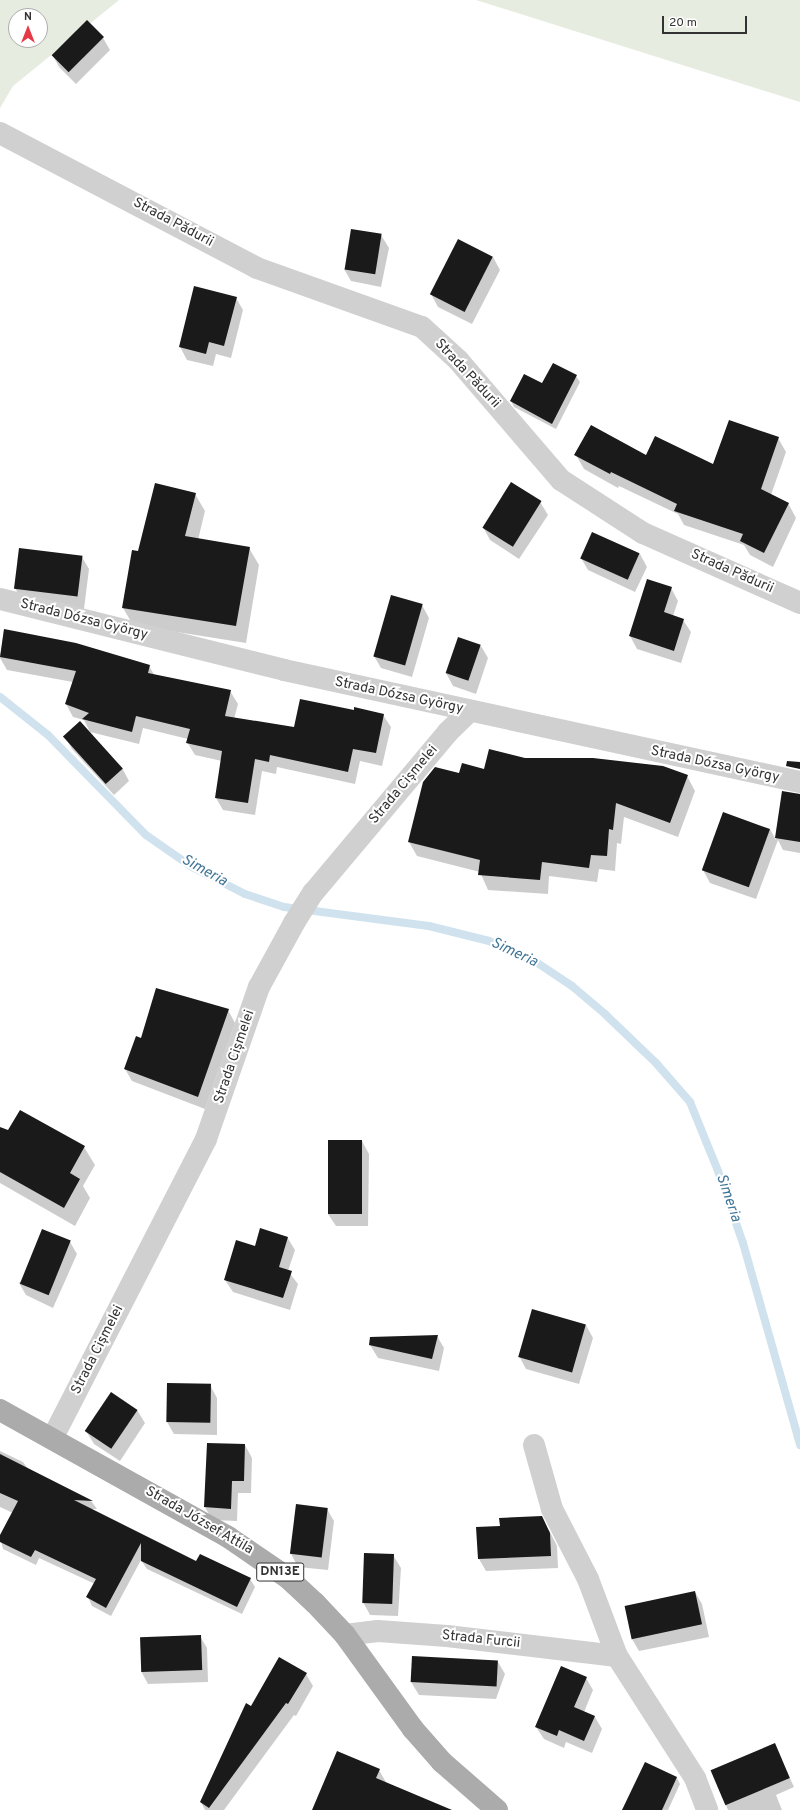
<!DOCTYPE html>
<meta charset="utf-8">
<style>
body{margin:0}
#map{position:relative;width:800px;height:1810px;overflow:hidden;background:#fff;font-family:Overpass,sans-serif}
div>[style]{position:absolute}
.green>*{inset:0;background:#e6ecdf}
.shadow>*{inset:0;background:#0003}
.stream>*{height:8px;margin:-4px;padding:0 4px;transform-origin:4px;border-radius:4px;background:#cfe2ee}
.building>*{inset:0;background:#1a1a1a;transform-origin:0 0}
.street>*{height:22px;margin:-11px;padding:0 11px;transform-origin:11px;border-radius:11px;background:#d0d0d0}
.primary>*{height:22px;margin:-11px;padding:0 11px;transform-origin:11px;border-radius:11px;background:#ababab}
span{translate:-50% -50%;white-space:nowrap;text-align:center;line-height:1.15;-webkit-text-stroke:4px #fff;paint-order:stroke}
.shield-label span{padding:1px 3px;background:#fff;border:1px solid;border-radius:3px;-webkit-text-stroke-width:0}
.shield-label{font-size:13px;color:#333;font-weight:700}
.street-label{font-size:14px;color:#333}
.water-label{font-size:15px;color:#3f7597;font-style:italic}
.north{position:absolute;left:8px;top:8px;width:40px;height:40px;box-sizing:border-box;background:#fff;border:1px solid #adadad;border-radius:50%;rotate:0deg;font-size:11px;font-weight:700;line-height:16px;text-align:center;color:#333}
.north::after{content:'';display:block;margin:auto;width:14px;height:18px;background:#e63946;clip-path:polygon(50% 0,100% 100%,50% 72%,0 100%)}
.scale{position:absolute;left:662px;top:16px;width:85px;height:18px;box-sizing:border-box;border:2px solid #333;border-top:0;padding-left:5px;font-size:12px;line-height:14px;white-space:nowrap;color:#333;-webkit-text-stroke:3px #fff;paint-order:stroke}
</style>
<div id="map">
<div class="green">
<div style="clip-path:polygon(evenodd,0 0,119px 0,13px 86px,0 108px,0 0,16px 16px,40px 16px,40px 40px,16px 40px,16px 16px)"></div>
<div style="clip-path:polygon(476px 0,800px 0,800px 102px)"></div>
</div>
<div class="shadow">
<div style="clip-path:polygon(103px 38px,110px 50px,76px 84px,59px 67px,52px 54px)"></div>
<div style="clip-path:polygon(381px 235px,389px 248px,381px 287px,351px 281px,344px 269px)"></div>
<div style="clip-path:polygon(458px 240px,493px 257px,500px 270px,472px 324px,438px 307px,431px 294px)"></div>
<div style="clip-path:polygon(236px 298px,243px 310px,231px 358px,216px 354px,213px 366px,187px 360px,180px 347px)"></div>
<div style="clip-path:polygon(576px 376px,580px 382px,556px 429px,514px 407px,511px 401px)"></div>
<div style="clip-path:polygon(778px 438px,786px 452px,771px 495px,788px 503px,796px 518px,773px 567px,750px 555px,744px 545px,684px 525px,678px 514px,619px 486px,618px 488px,584px 469px,576px 455px,646px 456px,714px 465px)"></div>
<div style="clip-path:polygon(511px 483px,540px 502px,548px 515px,519px 559px,490px 540px,483px 527px)"></div>
<div style="clip-path:polygon(195px 494px,205px 511px,198px 540px,249px 548px,259px 565px,246px 643px,133px 625px,123px 608px,138px 552px)"></div>
<div style="clip-path:polygon(592px 533px,640px 554px,647px 567px,635px 592px,588px 570px,581px 558px)"></div>
<div style="clip-path:polygon(82px 557px,89px 569px,84px 609px,22px 601px,15px 588px)"></div>
<div style="clip-path:polygon(647px 580px,671px 588px,678px 601px,673px 616px,683px 620px,691px 632px,681px 663px,637px 649px,630px 636px)"></div>
<div style="clip-path:polygon(422px 605px,429px 618px,412px 677px,381px 668px,374px 656px)"></div>
<div style="clip-path:polygon(4px 630px,149px 666px,155px 676px,230px 691px,238px 704px,234px 719px,295px 728px,354px 712px,383px 715px,391px 727px,382px 766px,360px 761px,355px 784px,277px 767px,276px 774px,262px 771px,255px 815px,223px 810px,216px 798px,222px 761px,195px 755px,187px 742px,188px 739px,143px 728px,139px 744px,90px 732px,84px 720px,73px 717px,66px 704px,73px 682px,7px 670px,0 658px)"></div>
<div style="clip-path:polygon(481px 646px,488px 658px,476px 694px,453px 686px,446px 673px)"></div>
<div style="clip-path:polygon(65px 737px,122px 768px,129px 781px,114px 795px,72px 749px)"></div>
<div style="clip-path:polygon(525px 759px,687px 776px,695px 791px,678px 837px,624px 817px,621px 844px,617px 843px,615px 871px,599px 869px,597px 882px,549px 876px,548px 894px,488px 890px,480px 872px,417px 856px,409px 842px,460px 775px)"></div>
<div style="clip-path:polygon(782px 799px,800px 802px,800px 853px,783px 850px,778px 840px,756px 899px,710px 883px,703px 870px,770px 829px,776px 840px)"></div>
<div style="clip-path:polygon(228px 1010px,235px 1023px,205px 1109px,132px 1081px,125px 1069px,142px 1039px)"></div>
<div style="clip-path:polygon(362px 1141px,369px 1154px,368px 1226px,336px 1226px,328px 1214px)"></div>
<div style="clip-path:polygon(0 1142px,84px 1147px,95px 1165px,83px 1186px,90px 1198px,75px 1226px,0 1183px)"></div>
<div style="clip-path:polygon(287px 1237px,295px 1250px,288px 1271px,298px 1284px,290px 1310px,233px 1292px,225px 1280px,255px 1247px)"></div>
<div style="clip-path:polygon(70px 1242px,77px 1254px,53px 1308px,26px 1295px,19px 1283px)"></div>
<div style="clip-path:polygon(533px 1310px,586px 1325px,593px 1338px,579px 1384px,526px 1369px,519px 1356px)"></div>
<div style="clip-path:polygon(437px 1336px,444px 1348px,439px 1371px,378px 1358px,370px 1345px)"></div>
<div style="clip-path:polygon(210px 1385px,217px 1398px,217px 1435px,174px 1434px,167px 1422px)"></div>
<div style="clip-path:polygon(137px 1410px,145px 1423px,120px 1461px,94px 1444px,86px 1431px)"></div>
<div style="clip-path:polygon(245px 1445px,252px 1458px,251px 1493px,238px 1493px,237px 1521px,212px 1520px,205px 1507px)"></div>
<div style="clip-path:polygon(0 1451px,23px 1462px,28px 1469px,92px 1502px,97px 1509px,89px 1509px,196px 1563px,250px 1579px,255px 1587px,242px 1614px,147px 1569px,141px 1560px,111px 1616px,92px 1606px,88px 1597px,95px 1584px,39px 1558px,36px 1565px,3px 1549px,0 1537px,13px 1513px,0 1507px)"></div>
<div style="clip-path:polygon(297px 1505px,327px 1509px,334px 1521px,328px 1570px,298px 1567px,291px 1554px)"></div>
<div style="clip-path:polygon(501px 1527px,549px 1530px,557px 1546px,558px 1568px,486px 1571px,479px 1559px)"></div>
<div style="clip-path:polygon(393px 1555px,401px 1568px,398px 1616px,370px 1615px,363px 1602px)"></div>
<div style="clip-path:polygon(695px 1592px,702px 1604px,709px 1637px,639px 1651px,632px 1639px)"></div>
<div style="clip-path:polygon(200px 1636px,207px 1648px,208px 1682px,148px 1684px,141px 1671px)"></div>
<div style="clip-path:polygon(413px 1657px,498px 1662px,505px 1674px,496px 1699px,419px 1695px,411px 1682px)"></div>
<div style="clip-path:polygon(306px 1674px,313px 1686px,296px 1716px,294px 1715px,224px 1810px,205px 1810px,201px 1802px,252px 1707px)"></div>
<div style="clip-path:polygon(586px 1678px,593px 1690px,584px 1712px,595px 1717px,602px 1729px,592px 1753px,566px 1742px,564px 1748px,544px 1739px,536px 1727px)"></div>
<div style="clip-path:polygon(774px 1744px,794px 1787px,776px 1795px,782px 1810px,728px 1810px,712px 1772px)"></div>
<div style="clip-path:polygon(645px 1764px,677px 1778px,680px 1784px,668px 1810px,624px 1810px)"></div>
<div style="clip-path:polygon(379px 1770px,387px 1784px,427px 1810px,313px 1810px)"></div>
</div>
<div class="stream">
<div style="left:0;top:697px;width:61px;rotate:38.4deg"></div>
<div style="left:48px;top:735px;width:140px;rotate:45.6deg"></div>
<div style="left:146px;top:835px;width:56px;rotate:34.8deg"></div>
<div style="left:192px;top:867px;width:59px;rotate:27deg"></div>
<div style="left:245px;top:894px;width:41px;rotate:18.4deg"></div>
<div style="left:284px;top:907px;width:146px;rotate:7.5deg"></div>
<div style="left:429px;top:926px;width:62px;rotate:14deg"></div>
<div style="left:489px;top:941px;width:51px;rotate:24.1deg"></div>
<div style="left:536px;top:962px;width:43px;rotate:33.7deg"></div>
<div style="left:572px;top:986px;width:43px;rotate:40.3deg"></div>
<div style="left:605px;top:1014px;width:71px;rotate:43.9deg"></div>
<div style="left:656px;top:1063px;width:52px;rotate:48.9deg"></div>
<div style="left:690px;top:1102px;width:74px;rotate:67.9deg"></div>
<div style="left:718px;top:1171px;width:76px;rotate:70.9deg"></div>
<div style="left:743px;top:1243px;width:210px;rotate:74.2deg"></div>
</div>
<div class="building">
<div style="left:87px;top:20px;width:24px;height:50px;rotate:45deg"></div>
<div style="left:351px;top:229px;width:31px;height:41px;rotate:9deg"></div>
<div style="left:458px;top:239px;width:39px;height:62px;rotate:27deg"></div>
<div style="clip-path:polygon(194px 286px,237px 297px,224px 346px,209px 342px,206px 354px,179px 347px)"></div>
<div style="clip-path:polygon(553px 363px,577px 375px,552px 424px,510px 401px,524px 374px,542px 383px)"></div>
<div style="clip-path:polygon(729px 420px,779px 437px,761px 489px,789px 503px,764px 553px,740px 541px,743px 534px,674px 511px,677px 504px,611px 472px,610px 474px,574px 455px,591px 425px,646px 455px,655px 436px,713px 464px)"></div>
<div style="left:511px;top:482px;width:36px;height:54px;rotate:32deg"></div>
<div style="clip-path:polygon(155px 483px,196px 493px,185px 536px,250px 547px,236px 626px,122px 608px,132px 550px,138px 551px)"></div>
<div style="left:592px;top:532px;width:52px;height:29px;rotate:24deg"></div>
<div style="left:19px;top:548px;width:64px;height:41px;rotate:7deg"></div>
<div style="clip-path:polygon(647px 579px,672px 587px,664px 612px,684px 619px,674px 651px,629px 636px)"></div>
<div style="left:391px;top:595px;width:33px;height:64px;rotate:16deg"></div>
<div style="clip-path:polygon(4px 629px,76px 643px,150px 665px,148px 673px,231px 690px,225px 716px,294px 727px,300px 699px,354px 710px,354px 707px,384px 714px,376px 753px,353px 749px,348px 772px,270px 755px,269px 762px,255px 759px,248px 803px,215px 798px,222px 751px,186px 743px,190px 729px,136px 716px,132px 732px,82px 719px,89px 713px,65px 704px,76px 671px,0 657px)"></div>
<div style="left:458px;top:637px;width:24px;height:38px;rotate:19deg"></div>
<div style="left:80px;top:721px;width:64px;height:23px;rotate:48deg"></div>
<div style="clip-path:polygon(489px 749px,525px 758px,593px 758px,663px 766px,688px 775px,670px 823px,616px 803px,613px 830px,609px 829px,607px 856px,591px 855px,589px 868px,542px 862px,540px 880px,478px 875px,480px 860px,408px 842px,423px 782px,435px 767px,459px 773px,462px 763px,484px 769px)"></div>
<div style="clip-path:polygon(787px 761px,800px 762px,800px 769px,786px 766px)"></div>
<div style="clip-path:polygon(782px 791px,800px 794px,800px 842px,775px 838px)"></div>
<div style="left:723px;top:812px;width:50px;height:62px;rotate:20deg"></div>
<div style="clip-path:polygon(156px 988px,229px 1009px,198px 1097px,124px 1069px,136px 1036px,141px 1038px)"></div>
<div style="clip-path:polygon(20px 1110px,85px 1146px,70px 1173px,80px 1179px,64px 1208px,0 1172px,0 1127px,8px 1130px)"></div>
<div style="left:328px;top:1140px;width:34px;height:74px"></div>
<div style="clip-path:polygon(260px 1228px,288px 1237px,279px 1267px,292px 1271px,283px 1298px,224px 1280px,236px 1240px,255px 1246px)"></div>
<div style="left:42px;top:1229px;width:31px;height:59px;rotate:22deg"></div>
<div style="left:532px;top:1309px;width:56px;height:50px;rotate:16deg"></div>
<div style="clip-path:polygon(438px 1335px,432px 1359px,369px 1345px,370px 1337px)"></div>
<div style="left:167px;top:1383px;width:44px;height:39px;rotate:1deg"></div>
<div style="left:111px;top:1392px;width:32px;height:47px;rotate:34deg"></div>
<div style="clip-path:polygon(207px 1443px,245px 1444px,244px 1481px,232px 1481px,231px 1509px,204px 1507px)"></div>
<div style="clip-path:polygon(0 1454px,93px 1501px,74px 1500px,196px 1561px,200px 1554px,251px 1578px,237px 1607px,141px 1561px,141px 1543px,106px 1608px,86px 1597px,96px 1579px,35px 1550px,31px 1557px,0 1542px,0 1535px,18px 1501px,0 1493px)"></div>
<div style="left:296px;top:1504px;width:32px;height:50px;rotate:7deg"></div>
<div style="clip-path:polygon(542px 1516px,550px 1533px,551px 1556px,478px 1559px,476px 1527px,500px 1526px,499px 1518px)"></div>
<div style="left:364px;top:1553px;width:30px;height:50px;rotate:2deg"></div>
<div style="left:695px;top:1591px;width:34px;height:72px;rotate:78deg"></div>
<div style="left:201px;top:1635px;width:35px;height:61px;rotate:88deg"></div>
<div style="left:412px;top:1656px;width:86px;height:26px;rotate:3deg"></div>
<div style="clip-path:polygon(279px 1657px,307px 1673px,288px 1704px,286px 1703px,209px 1808px,200px 1802px,246px 1703px,251px 1706px)"></div>
<div style="clip-path:polygon(561px 1666px,587px 1677px,574px 1707px,595px 1716px,584px 1741px,559px 1730px,557px 1736px,535px 1727px)"></div>
<div style="left:775px;top:1743px;width:38px;height:70px;rotate:67deg"></div>
<div style="clip-path:polygon(337px 1751px,380px 1769px,376px 1778px,452px 1810px,312px 1810px)"></div>
<div style="clip-path:polygon(645px 1762px,677px 1777px,662px 1810px,622px 1810px)"></div>
</div>
<div class="street">
<div style="left:0;top:133px;width:290px;rotate:27.7deg"></div>
<div style="left:257px;top:268px;width:175px;rotate:19.7deg"></div>
<div style="left:422px;top:327px;width:49px;rotate:42.5deg"></div>
<div style="left:458px;top:360px;width:158px;rotate:49.4deg"></div>
<div style="left:561px;top:480px;width:98px;rotate:32.9deg"></div>
<div style="left:643px;top:533px;width:172px;rotate:24deg"></div>
<div style="left:0;top:599px;width:293px;rotate:14deg"></div>
<div style="left:284px;top:670px;width:528px;rotate:12.25deg"></div>
<div style="left:53px;top:1437px;width:335px;rotate:-62.8deg"></div>
<div style="left:206px;top:1139px;width:161px;rotate:-70.8deg"></div>
<div style="left:259px;top:987px;width:73px;rotate:-61.3deg"></div>
<div style="left:294px;top:923px;width:36px;rotate:-58deg"></div>
<div style="left:313px;top:893px;width:210px;rotate:-50deg"></div>
<div style="left:448px;top:732px;width:30px;rotate:-44deg"></div>
<div style="left:534px;top:1445px;width:66px;rotate:74.3deg"></div>
<div style="left:552px;top:1509px;width:79px;rotate:62.8deg"></div>
<div style="left:588px;top:1579px;width:82px;rotate:69.4deg"></div>
<div style="left:617px;top:1656px;width:145px;rotate:57.4deg"></div>
<div style="left:695px;top:1778px;width:34px;rotate:69deg"></div>
<div style="left:345px;top:1635px;width:33px;rotate:-7deg"></div>
<div style="left:378px;top:1631px;width:69px;rotate:4.1deg"></div>
<div style="left:447px;top:1636px;width:171px;rotate:6.7deg"></div>
</div>
<div class="primary">
<div style="left:0;top:1410px;width:261px;rotate:29.1deg"></div>
<div style="left:228px;top:1537px;width:73px;rotate:34.3deg"></div>
<div style="left:288px;top:1578px;width:37px;rotate:43deg"></div>
<div style="left:315px;top:1603px;width:44px;rotate:46.8deg"></div>
<div style="left:345px;top:1635px;width:116px;rotate:54.1deg"></div>
<div style="left:413px;top:1729px;width:44px;rotate:48.7deg"></div>
<div style="left:442px;top:1762px;width:73px;rotate:41.1deg"></div>
</div>
<div class="shield-label">
<span style="left:280px;top:1572px">DN13E</span>
</div>
<div class="street-label">
<span style="left:173px;top:223px;rotate:28deg">Strada Pădurii</span>
<span style="left:467px;top:374px;rotate:47deg">Strada Pădurii</span>
<span style="left:732px;top:572px;rotate:24deg">Strada Pădurii</span>
<span style="left:84px;top:620px;rotate:14deg">Strada Dózsa György</span>
<span style="left:399px;top:696px;rotate:12deg">Strada Dózsa György</span>
<span style="left:715px;top:765px;rotate:12deg">Strada Dózsa György</span>
<span style="left:404px;top:785px;rotate:-50deg">Strada Cișmelei</span>
<span style="left:235px;top:1057px;rotate:-71deg">Strada Cișmelei</span>
<span style="left:98px;top:1350px;rotate:-63deg">Strada Cișmelei</span>
<span style="left:199px;top:1521px;rotate:30deg">Strada József Attila</span>
<span style="left:481px;top:1640px;rotate:6deg">Strada Furcii</span>
</div>
<div class="water-label">
<span style="left:204px;top:871px;rotate:29deg">Simeria</span>
<span style="left:514px;top:953px;rotate:25deg">Simeria</span>
<span style="left:728px;top:1198px;rotate:71deg">Simeria</span>
</div>
<div class="north">N</div>
<div class="scale">20 m</div>
</div>
